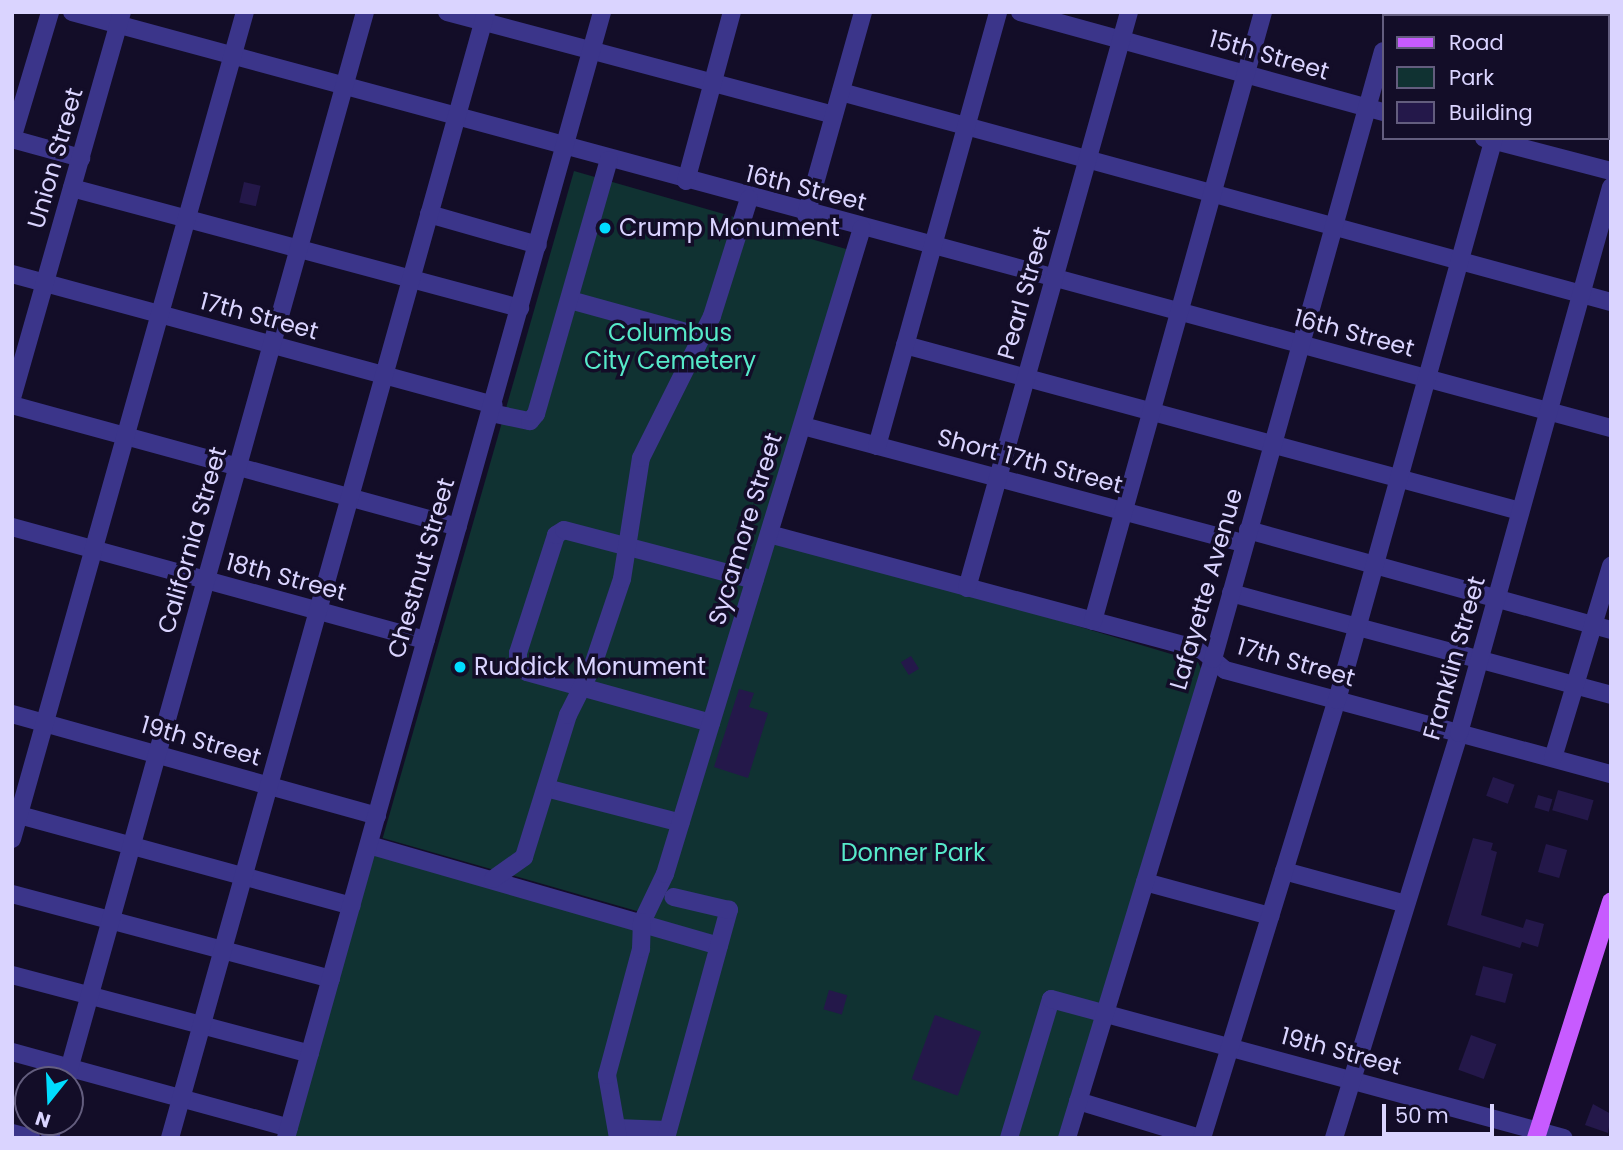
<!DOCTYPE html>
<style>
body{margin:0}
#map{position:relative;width:1623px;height:1150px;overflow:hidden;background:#130d28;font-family:Poppins,sans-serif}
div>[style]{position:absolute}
.green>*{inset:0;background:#103232;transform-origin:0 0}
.building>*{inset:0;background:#24184a;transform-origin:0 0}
.minor>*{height:18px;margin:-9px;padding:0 9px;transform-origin:9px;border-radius:9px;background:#3b358a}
.major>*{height:18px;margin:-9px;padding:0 9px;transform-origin:9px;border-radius:9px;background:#c75bff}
.dots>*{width:19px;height:19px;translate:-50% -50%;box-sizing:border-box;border:4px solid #130d28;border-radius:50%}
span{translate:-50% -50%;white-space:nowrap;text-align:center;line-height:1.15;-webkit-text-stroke:7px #130d28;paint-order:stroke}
.street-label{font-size:24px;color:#dad4ff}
.poi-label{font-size:24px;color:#dad4ff}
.left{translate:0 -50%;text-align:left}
.park-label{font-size:24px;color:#56e9c9}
.frame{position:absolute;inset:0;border:14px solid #dad4ff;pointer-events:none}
.legend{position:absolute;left:1382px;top:14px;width:228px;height:126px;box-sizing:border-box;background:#130d28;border:2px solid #635d7e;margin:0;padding:9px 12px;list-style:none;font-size:21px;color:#dad4ff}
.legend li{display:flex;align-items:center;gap:14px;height:35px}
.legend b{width:35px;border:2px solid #635d7e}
.north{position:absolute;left:14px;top:1066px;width:70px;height:70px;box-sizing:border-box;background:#130d28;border:2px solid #635d7e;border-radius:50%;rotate:198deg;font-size:19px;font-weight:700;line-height:28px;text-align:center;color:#dad4ff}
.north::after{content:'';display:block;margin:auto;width:24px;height:32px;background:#0df;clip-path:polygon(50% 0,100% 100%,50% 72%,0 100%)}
.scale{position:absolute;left:1382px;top:1104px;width:112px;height:32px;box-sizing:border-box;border:4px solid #dad4ff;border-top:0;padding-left:9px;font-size:21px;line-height:24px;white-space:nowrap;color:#dad4ff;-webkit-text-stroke:5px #130d28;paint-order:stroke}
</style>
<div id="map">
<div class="green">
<div style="left:574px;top:171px;width:284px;height:694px;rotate:16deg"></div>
<div style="clip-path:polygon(769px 534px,1198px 662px,1206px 680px,1067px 1138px,286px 1138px,369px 845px,641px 922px)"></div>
</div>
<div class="building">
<div style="left:244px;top:182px;width:17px;height:21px;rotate:13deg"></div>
<div style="left:911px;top:656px;width:15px;height:12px;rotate:58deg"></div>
<div style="clip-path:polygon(739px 689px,754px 693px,749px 707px,768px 713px,748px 778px,714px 767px)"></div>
<div style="left:1493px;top:777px;width:23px;height:20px;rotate:20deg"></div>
<div style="left:1558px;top:790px;width:37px;height:21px;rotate:16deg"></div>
<div style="left:1538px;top:795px;width:15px;height:13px;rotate:16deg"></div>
<div style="clip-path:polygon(1473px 838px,1493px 843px,1491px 850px,1497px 852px,1481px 915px,1523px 928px,1526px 919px,1544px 924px,1538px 947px,1522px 942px,1520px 948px,1447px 925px)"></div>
<div style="left:1546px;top:844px;width:22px;height:29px;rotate:16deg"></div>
<div style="left:1483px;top:966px;width:31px;height:30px;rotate:15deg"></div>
<div style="left:829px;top:990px;width:19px;height:20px;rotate:16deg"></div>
<div style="left:935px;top:1015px;width:49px;height:68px;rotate:20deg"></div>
<div style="left:1471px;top:1035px;width:27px;height:37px;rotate:20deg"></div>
<div style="clip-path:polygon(1593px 1104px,1611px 1114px,1608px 1133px,1585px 1125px)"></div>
</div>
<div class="minor">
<div style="left:72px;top:12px;width:1594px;rotate:15.13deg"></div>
<div style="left:447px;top:12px;width:400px;rotate:14.9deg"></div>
<div style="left:1020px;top:12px;width:377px;rotate:15.4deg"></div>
<div style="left:1485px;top:12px;width:14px;rotate:17deg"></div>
<div style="left:1393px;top:16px;width:4px;rotate:-76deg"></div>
<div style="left:1528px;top:16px;width:4px;rotate:-76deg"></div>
<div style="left:1607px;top:44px;width:4px;rotate:14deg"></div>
<div style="left:841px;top:92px;width:798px;rotate:15.26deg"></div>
<div style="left:1484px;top:138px;width:131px;rotate:14.6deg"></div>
<div style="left:12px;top:139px;width:133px;rotate:-73.3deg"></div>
<div style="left:12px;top:139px;width:72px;rotate:15.4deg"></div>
<div style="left:686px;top:181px;width:175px;rotate:-74.8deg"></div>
<div style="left:72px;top:188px;width:464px;rotate:15deg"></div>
<div style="left:429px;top:214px;width:113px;rotate:15.9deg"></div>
<div style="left:806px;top:215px;width:211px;rotate:-74.3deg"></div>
<div style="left:12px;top:274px;width:499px;rotate:15.2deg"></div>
<div style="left:570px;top:300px;width:136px;rotate:15.4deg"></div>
<div style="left:905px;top:345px;width:637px;rotate:15.11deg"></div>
<div style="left:12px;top:398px;width:401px;rotate:-74.1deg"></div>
<div style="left:12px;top:405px;width:462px;rotate:15.3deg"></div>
<div style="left:491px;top:413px;width:40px;rotate:12deg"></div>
<div style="left:530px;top:421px;width:9px;rotate:-49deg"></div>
<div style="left:536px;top:414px;width:264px;rotate:-74deg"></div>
<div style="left:803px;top:426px;width:456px;rotate:14.9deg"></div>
<div style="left:877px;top:446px;width:451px;rotate:-74.4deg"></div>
<div style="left:12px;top:527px;width:429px;rotate:15.3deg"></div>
<div style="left:1248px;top:530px;width:377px;rotate:15.4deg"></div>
<div style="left:769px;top:534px;width:448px;rotate:15deg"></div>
<div style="left:1202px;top:650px;width:30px;rotate:41deg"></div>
<div style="left:1225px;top:670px;width:400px;rotate:15.1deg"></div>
<div style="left:967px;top:588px;width:598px;rotate:-74.29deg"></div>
<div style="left:1231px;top:593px;width:393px;rotate:15deg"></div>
<div style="left:1093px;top:621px;width:632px;rotate:-74.4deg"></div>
<div style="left:12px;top:714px;width:379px;rotate:15.6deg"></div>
<div style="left:711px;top:723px;width:191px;rotate:-164.5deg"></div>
<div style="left:527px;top:672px;width:11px;rotate:-146deg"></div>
<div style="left:518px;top:666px;width:13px;rotate:-90deg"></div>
<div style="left:518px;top:653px;width:124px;rotate:-72.1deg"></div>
<div style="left:556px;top:535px;width:9px;rotate:-32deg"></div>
<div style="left:564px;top:530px;width:197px;rotate:14.7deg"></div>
<div style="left:1553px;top:758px;width:201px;rotate:-73.2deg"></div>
<div style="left:546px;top:788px;width:139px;rotate:14.5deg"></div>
<div style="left:12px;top:813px;width:352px;rotate:15.3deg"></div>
<div style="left:12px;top:839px;width:859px;rotate:-74.27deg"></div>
<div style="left:369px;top:845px;width:364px;rotate:16.1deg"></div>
<div style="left:1284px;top:871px;width:126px;rotate:15.1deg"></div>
<div style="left:493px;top:879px;width:38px;rotate:-35deg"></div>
<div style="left:524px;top:857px;width:149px;rotate:-72.8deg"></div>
<div style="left:568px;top:715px;width:56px;rotate:-63.4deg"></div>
<div style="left:593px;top:665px;width:91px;rotate:-71.4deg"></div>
<div style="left:622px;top:579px;width:122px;rotate:-81.1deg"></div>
<div style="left:641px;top:458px;width:159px;rotate:-63.4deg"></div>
<div style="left:712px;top:316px;width:123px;rotate:-72.5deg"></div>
<div style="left:1145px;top:882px;width:130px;rotate:15.2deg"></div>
<div style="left:12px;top:894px;width:330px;rotate:14.9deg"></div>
<div style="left:642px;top:922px;width:53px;rotate:-64.4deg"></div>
<div style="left:665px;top:874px;width:675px;rotate:-73.04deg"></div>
<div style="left:12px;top:975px;width:308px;rotate:14.8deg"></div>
<div style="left:12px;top:1052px;width:287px;rotate:15.3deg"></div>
<div style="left:66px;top:1080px;width:1109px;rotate:-74.36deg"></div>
<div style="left:1078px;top:1101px;width:127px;rotate:16.9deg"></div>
<div style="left:617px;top:1128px;width:50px;rotate:2.3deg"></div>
<div style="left:12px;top:1133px;width:20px;rotate:15deg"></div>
<div style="left:50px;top:1138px;width:16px;rotate:-76deg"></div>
<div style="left:170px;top:1138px;width:1170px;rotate:-74.32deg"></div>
<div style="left:286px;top:1138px;width:1170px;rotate:-74.32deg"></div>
<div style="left:618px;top:1138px;width:64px;rotate:-99.9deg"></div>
<div style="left:607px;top:1075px;width:131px;rotate:-74.9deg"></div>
<div style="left:641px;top:949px;width:27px;rotate:-88deg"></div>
<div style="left:666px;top:1138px;width:237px;rotate:-74.6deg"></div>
<div style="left:729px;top:910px;width:57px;rotate:-166.9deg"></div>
<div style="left:1009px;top:1138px;width:145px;rotate:-73.2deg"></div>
<div style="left:1051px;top:999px;width:531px;rotate:15.16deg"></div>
<div style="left:1067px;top:1138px;width:501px;rotate:-73.05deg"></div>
<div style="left:1213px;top:659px;width:631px;rotate:-74.38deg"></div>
<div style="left:1202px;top:1138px;width:458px;rotate:-72.9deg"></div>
<div style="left:1337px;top:700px;width:584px;rotate:-74.39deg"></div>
<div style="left:1334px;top:1138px;width:424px;rotate:-72.8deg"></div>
<div style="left:1459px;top:733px;width:567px;rotate:-74.44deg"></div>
</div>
<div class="major">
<div style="left:1536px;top:1138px;width:248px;rotate:-72.4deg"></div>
</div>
<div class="dots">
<div style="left:605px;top:228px;background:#0df"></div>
<div style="left:460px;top:667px;background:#0df"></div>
</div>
<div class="street-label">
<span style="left:1269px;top:55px;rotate:16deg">15th Street</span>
<span style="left:55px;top:158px;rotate:-74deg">Union Street</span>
<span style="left:806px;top:188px;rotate:14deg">16th Street</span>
<span style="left:1024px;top:293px;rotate:-74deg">Pearl Street</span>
<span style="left:259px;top:316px;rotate:15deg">17th Street</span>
<span style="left:1354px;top:333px;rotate:15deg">16th Street</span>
<span style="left:1030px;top:461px;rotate:15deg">Short 17th Street</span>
<span style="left:745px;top:529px;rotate:-73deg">Sycamore Street</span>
<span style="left:192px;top:540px;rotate:-74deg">California Street</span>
<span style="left:421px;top:568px;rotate:-74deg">Chestnut Street</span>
<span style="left:286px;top:577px;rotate:15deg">18th Street</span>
<span style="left:1206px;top:589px;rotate:-74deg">Lafayette Avenue</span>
<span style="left:1454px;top:658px;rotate:-74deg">Franklin Street</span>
<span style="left:1296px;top:662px;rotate:16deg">17th Street</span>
<span style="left:201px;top:741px;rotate:16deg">19th Street</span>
<span style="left:1341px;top:1051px;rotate:15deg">19th Street</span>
</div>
<div class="poi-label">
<span class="left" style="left:619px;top:228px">Crump Monument</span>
<span class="left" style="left:474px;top:667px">Ruddick Monument</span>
</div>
<div class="park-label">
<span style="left:670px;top:347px">Columbus<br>City Cemetery</span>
<span style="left:913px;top:853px">Donner Park</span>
</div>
<div class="frame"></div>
<ul class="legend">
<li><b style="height:9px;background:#c75bff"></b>Road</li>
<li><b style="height:19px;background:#103232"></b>Park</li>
<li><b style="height:19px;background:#24184a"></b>Building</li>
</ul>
<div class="north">N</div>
<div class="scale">50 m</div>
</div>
